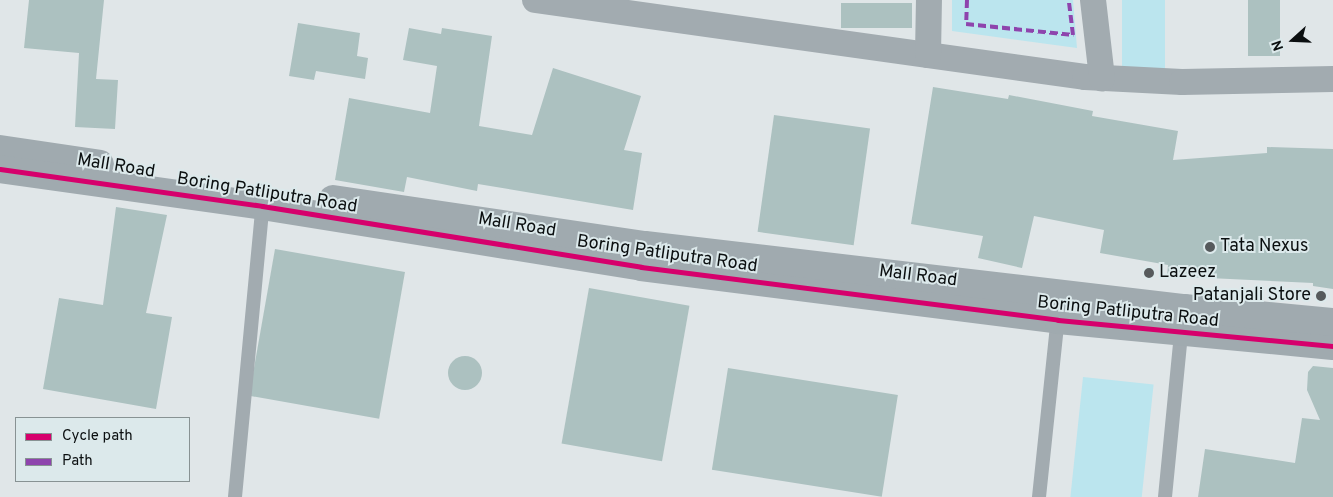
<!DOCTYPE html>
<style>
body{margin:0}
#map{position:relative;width:1333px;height:497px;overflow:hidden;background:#e0e6e8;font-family:Overpass,sans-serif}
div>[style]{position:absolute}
.green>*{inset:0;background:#bbe5ee;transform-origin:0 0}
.building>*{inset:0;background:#acc1c0;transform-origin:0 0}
.round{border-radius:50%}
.lane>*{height:14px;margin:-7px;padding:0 7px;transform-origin:7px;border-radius:7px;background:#a2abb0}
.street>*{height:26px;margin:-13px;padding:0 13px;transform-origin:13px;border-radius:13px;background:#a2abb0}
.secondary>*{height:28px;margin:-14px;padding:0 14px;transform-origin:14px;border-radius:14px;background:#a0aaaf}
.quiet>*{height:4px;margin-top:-2px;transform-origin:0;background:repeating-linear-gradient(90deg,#8e44ad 0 8px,transparent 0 12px)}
.cycleway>*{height:5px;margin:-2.5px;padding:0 2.5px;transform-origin:2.5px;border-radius:2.5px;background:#d6006c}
.dots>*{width:14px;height:14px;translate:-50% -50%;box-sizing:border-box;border:2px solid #dce9eb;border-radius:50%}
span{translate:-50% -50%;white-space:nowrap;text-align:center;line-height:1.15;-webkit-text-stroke:4px #dce9eb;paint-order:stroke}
.street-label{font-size:18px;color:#0b0f10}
.poi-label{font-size:18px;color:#0b0f10}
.left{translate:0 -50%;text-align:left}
.right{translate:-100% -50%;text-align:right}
.legend{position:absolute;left:15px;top:417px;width:175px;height:65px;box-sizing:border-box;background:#dce9eb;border:1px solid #889293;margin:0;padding:6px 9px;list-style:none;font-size:15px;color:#0b0f10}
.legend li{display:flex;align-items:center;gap:10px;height:25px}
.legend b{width:25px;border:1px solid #889293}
.north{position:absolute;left:1268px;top:15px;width:50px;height:50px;-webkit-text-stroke:4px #dce9eb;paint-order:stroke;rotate:250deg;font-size:14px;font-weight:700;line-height:20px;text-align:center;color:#0b0f10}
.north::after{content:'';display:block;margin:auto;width:18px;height:22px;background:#0b0f10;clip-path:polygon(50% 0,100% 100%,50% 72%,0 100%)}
</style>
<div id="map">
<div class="green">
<div style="clip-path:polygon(952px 0,1073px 0,1077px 48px,952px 31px)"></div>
<div style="left:1122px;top:0;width:43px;height:73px"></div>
<div style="left:1083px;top:377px;width:71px;height:121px;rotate:6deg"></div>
</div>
<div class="building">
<div style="clip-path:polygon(29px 0,104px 0,96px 79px,118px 80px,115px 129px,75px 127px,79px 53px,24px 48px)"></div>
<div style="left:1248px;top:0;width:32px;height:56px"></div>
<div style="left:841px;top:3px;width:71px;height:25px"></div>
<div style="clip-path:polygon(298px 23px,360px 33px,357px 56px,368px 58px,365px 79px,316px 71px,314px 80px,289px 76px)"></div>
<div style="clip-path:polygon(409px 28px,441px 34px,442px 28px,492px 36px,479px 126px,532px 135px,553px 68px,641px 96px,624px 150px,642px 153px,633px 210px,478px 184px,477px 191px,407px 177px,404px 192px,335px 180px,349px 98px,430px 113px,437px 66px,403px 60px)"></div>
<div style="clip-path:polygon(933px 87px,1008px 99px,1009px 95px,1093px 111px,1092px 116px,1178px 131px,1173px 160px,1267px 153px,1267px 147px,1333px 149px,1333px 289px,1313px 286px,1313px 283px,1167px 276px,1168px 265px,1100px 253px,1104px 230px,1034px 216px,1022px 268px,978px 258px,983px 236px,911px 224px)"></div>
<div style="left:774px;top:115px;width:97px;height:118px;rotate:8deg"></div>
<div style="clip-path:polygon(116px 207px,167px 215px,146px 313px,172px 317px,156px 409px,43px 389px,59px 298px,103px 305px)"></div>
<div style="left:275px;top:249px;width:132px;height:149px;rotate:10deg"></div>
<div style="left:589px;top:288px;width:102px;height:158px;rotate:10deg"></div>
<div class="round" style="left:448px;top:356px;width:34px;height:34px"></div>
<div style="clip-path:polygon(1313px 366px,1333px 368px,1333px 497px,1198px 497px,1205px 449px,1295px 463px,1302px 418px,1320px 420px,1307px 390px,1308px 372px)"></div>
<div style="left:728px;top:368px;width:172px;height:103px;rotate:9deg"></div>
</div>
<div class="lane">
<div style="left:235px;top:497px;width:308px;rotate:-84.6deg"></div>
<div style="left:1039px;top:497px;width:182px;rotate:-84deg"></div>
<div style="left:1165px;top:497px;width:165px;rotate:-84.4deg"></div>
</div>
<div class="street">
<div style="left:535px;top:0;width:555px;rotate:7.97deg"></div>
<div style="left:1085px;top:77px;width:97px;rotate:3deg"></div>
<div style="left:1182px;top:82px;width:151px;rotate:-1.1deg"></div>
<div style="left:1093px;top:0;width:79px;rotate:83.4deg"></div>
<div style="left:928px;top:55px;width:55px;rotate:-89deg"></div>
</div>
<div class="secondary">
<div style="left:0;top:149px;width:101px;rotate:8.5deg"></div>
<div style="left:0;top:169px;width:265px;rotate:8deg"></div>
<div style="left:262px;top:206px;width:384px;rotate:9.1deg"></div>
<div style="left:641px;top:267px;width:420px;rotate:7.2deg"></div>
<div style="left:1058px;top:320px;width:276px;rotate:5.4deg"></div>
<div style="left:333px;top:199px;width:315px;rotate:8.4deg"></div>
<div style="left:645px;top:245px;width:543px;rotate:6.67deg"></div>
<div style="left:1184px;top:308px;width:150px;rotate:5.4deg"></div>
</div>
<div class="quiet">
<div style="left:967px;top:0;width:24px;rotate:92deg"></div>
<div style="left:966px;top:24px;width:108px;rotate:5.9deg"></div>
<div style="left:1073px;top:35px;width:35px;rotate:-97deg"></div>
</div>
<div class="cycleway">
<div style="left:0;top:169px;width:265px;rotate:8deg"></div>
<div style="left:262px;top:206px;width:384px;rotate:9.1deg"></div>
<div style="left:641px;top:267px;width:420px;rotate:7.2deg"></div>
<div style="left:1058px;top:320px;width:276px;rotate:5.4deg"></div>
</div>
<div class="dots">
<div style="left:1210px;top:247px;background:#565a5c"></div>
<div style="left:1149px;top:273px;background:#565a5c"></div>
<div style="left:1321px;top:296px;background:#565a5c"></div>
</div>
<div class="street-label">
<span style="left:116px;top:167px;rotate:9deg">Mall Road</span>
<span style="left:267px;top:194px;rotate:9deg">Boring Patliputra Road</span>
<span style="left:517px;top:226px;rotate:9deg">Mall Road</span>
<span style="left:667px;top:255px;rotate:8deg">Boring Patliputra Road</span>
<span style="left:918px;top:277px;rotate:7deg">Mall Road</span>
<span style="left:1128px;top:313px;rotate:6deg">Boring Patliputra Road</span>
</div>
<div class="poi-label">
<span class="left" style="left:1220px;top:247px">Tata Nexus</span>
<span class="left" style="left:1159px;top:273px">Lazeez</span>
<span class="right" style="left:1311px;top:296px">Patanjali Store</span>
</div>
<ul class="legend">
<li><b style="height:6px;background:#d6006c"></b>Cycle path</li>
<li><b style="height:6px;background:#8e44ad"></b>Path</li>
</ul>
<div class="north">N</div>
</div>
